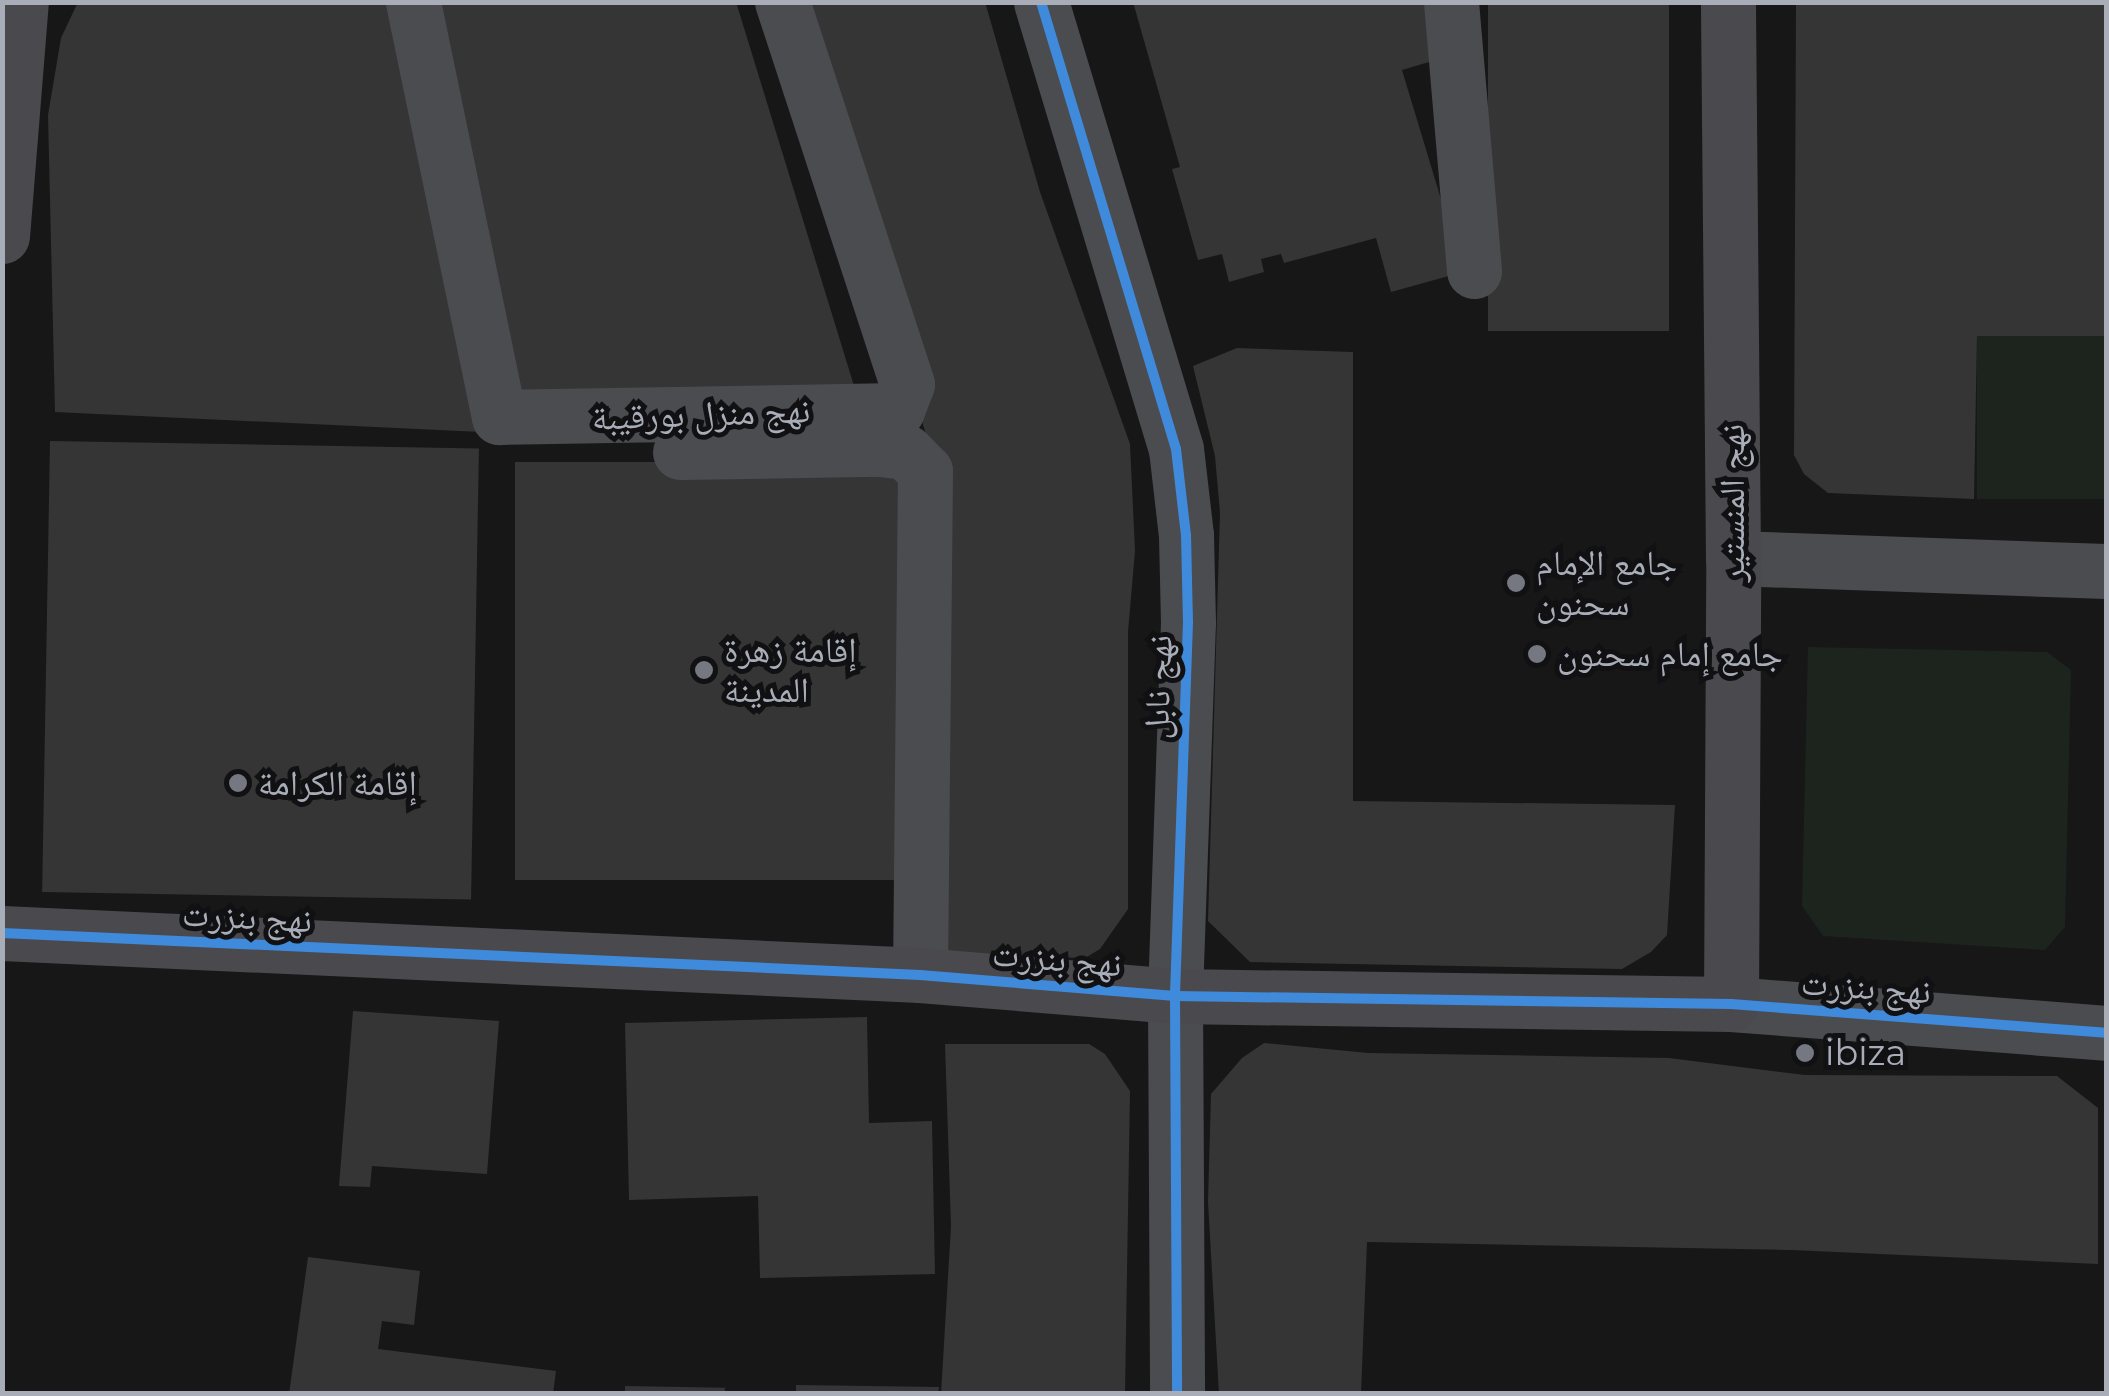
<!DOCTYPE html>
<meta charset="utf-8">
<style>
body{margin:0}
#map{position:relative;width:2109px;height:1396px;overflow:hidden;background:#171717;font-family:Montserrat,"Noto Naskh Arabic",sans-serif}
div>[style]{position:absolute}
.green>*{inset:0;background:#1d241e;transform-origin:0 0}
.building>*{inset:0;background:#353536;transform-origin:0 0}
.street>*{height:55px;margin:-27.5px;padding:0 27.5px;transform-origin:27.5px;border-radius:27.5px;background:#4b4c50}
.secondary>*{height:55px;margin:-27.5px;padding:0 27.5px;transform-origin:27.5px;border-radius:27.5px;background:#4a4a4e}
.cycleway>*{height:10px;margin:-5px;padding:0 5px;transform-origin:5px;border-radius:5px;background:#408adc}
.dots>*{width:28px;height:28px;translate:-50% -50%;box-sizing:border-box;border:5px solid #111113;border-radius:50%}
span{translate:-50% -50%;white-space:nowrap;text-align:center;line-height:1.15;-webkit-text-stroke:10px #111113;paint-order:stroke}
.street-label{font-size:35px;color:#a8adb8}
.poi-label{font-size:35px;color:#a8adb8}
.left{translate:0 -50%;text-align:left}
.frame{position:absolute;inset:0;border:5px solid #a8adb8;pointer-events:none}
</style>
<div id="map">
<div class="green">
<div style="left:1977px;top:336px;width:129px;height:163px"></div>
<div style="clip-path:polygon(1808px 647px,2047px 652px,2071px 670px,2065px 927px,2045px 950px,1823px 936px,1802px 906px)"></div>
</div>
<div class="building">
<div style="clip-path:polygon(78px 2px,389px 2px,481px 432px,55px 412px,48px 115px,61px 38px)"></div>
<div style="clip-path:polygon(417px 2px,736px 2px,855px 389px,502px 416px)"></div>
<div style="clip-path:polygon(792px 2px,985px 2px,1040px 192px,1130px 444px,1135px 551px,1128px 632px,1128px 909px,1100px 949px,1085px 958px,941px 954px,929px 444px)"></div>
<div style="clip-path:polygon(1133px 2px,1431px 2px,1446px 57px,1402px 70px,1463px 272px,1391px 292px,1376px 238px,1284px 263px,1281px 254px,1261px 259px,1264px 272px,1229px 282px,1222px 254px,1198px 260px,1172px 169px,1180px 167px)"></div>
<div style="left:1488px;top:2px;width:181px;height:329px"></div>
<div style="clip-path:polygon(1796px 2px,2106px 2px,2106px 336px,1977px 336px,1974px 499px,1828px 493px,1804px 474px,1794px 455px)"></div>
<div style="clip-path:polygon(1237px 348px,1353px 352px,1353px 801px,1675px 805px,1667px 935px,1651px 952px,1622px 969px,1250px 962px,1208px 921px,1220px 513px,1215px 456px,1193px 366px)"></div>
<div style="left:50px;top:441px;width:429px;height:451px;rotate:1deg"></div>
<div style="left:515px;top:462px;width:388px;height:418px"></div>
<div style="clip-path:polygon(353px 1011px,499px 1021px,487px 1174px,372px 1166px,370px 1187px,339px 1186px)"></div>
<div style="clip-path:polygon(867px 1017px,869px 1123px,932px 1121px,935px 1274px,760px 1278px,758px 1196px,629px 1200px,625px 1023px)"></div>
<div style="clip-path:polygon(1264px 1043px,1368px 1053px,1669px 1058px,1805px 1075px,2057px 1076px,2098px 1108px,2098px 1264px,1792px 1250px,1367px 1242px,1361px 1394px,1219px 1394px,1208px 1202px,1211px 1094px,1242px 1058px)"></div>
<div style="clip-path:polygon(945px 1044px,1089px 1044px,1105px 1054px,1130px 1091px,1125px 1394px,941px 1394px,951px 1226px)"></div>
<div style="clip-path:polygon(308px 1257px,420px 1271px,414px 1325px,382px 1321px,378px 1349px,556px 1371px,553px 1394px,289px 1394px)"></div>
<div style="clip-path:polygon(796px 1385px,939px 1387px,938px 1394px,796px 1394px)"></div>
<div style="left:625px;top:1386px;width:100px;height:8px;rotate:1deg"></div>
</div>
<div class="street">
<div style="left:413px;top:2px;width:424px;rotate:78.3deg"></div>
<div style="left:499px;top:417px;width:398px;rotate:-1deg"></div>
<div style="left:897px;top:410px;width:28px;rotate:-69deg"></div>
<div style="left:907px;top:384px;width:402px;rotate:-108.1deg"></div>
<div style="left:1041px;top:2px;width:467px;rotate:73.2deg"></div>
<div style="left:1176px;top:449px;width:87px;rotate:83.4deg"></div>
<div style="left:1186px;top:535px;width:87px;rotate:88.7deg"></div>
<div style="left:1188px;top:622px;width:374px;rotate:92deg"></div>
<div style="left:1175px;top:996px;width:398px;rotate:89.7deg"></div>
<div style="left:1451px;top:2px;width:270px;rotate:85.1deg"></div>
<div style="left:680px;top:452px;width:199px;rotate:-0.9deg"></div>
<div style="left:879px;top:449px;width:27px;rotate:6deg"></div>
<div style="left:906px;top:452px;width:27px;rotate:45deg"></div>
<div style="left:925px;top:471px;width:504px;rotate:90.57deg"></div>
<div style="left:1733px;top:558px;width:373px;rotate:2deg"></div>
<div style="left:1731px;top:1004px;width:376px;rotate:4.4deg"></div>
</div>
<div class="secondary">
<div style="left:2px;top:236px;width:235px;rotate:-85.4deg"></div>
<div style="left:2px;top:933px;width:919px;rotate:2.62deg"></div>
<div style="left:920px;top:975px;width:256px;rotate:4.7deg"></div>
<div style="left:1175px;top:996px;width:556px;rotate:0.82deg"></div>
<div style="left:1731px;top:1004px;width:446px;rotate:-89.7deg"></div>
<div style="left:1733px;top:558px;width:556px;rotate:-90.52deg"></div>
</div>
<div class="cycleway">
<div style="left:1041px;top:2px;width:467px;rotate:73.2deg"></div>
<div style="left:1176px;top:449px;width:87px;rotate:83.4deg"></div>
<div style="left:1186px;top:535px;width:87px;rotate:88.7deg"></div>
<div style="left:1188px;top:622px;width:374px;rotate:92deg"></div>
<div style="left:1175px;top:996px;width:398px;rotate:89.7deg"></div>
<div style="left:2px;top:933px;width:919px;rotate:2.62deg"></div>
<div style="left:920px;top:975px;width:256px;rotate:4.7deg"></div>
<div style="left:1175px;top:996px;width:556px;rotate:0.82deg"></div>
<div style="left:1731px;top:1004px;width:376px;rotate:4.4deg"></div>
</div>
<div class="dots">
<div style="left:1516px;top:583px;background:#757880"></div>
<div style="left:1537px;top:654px;background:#757880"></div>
<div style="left:704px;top:670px;background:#757880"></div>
<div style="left:238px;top:783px;background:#757880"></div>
<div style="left:1805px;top:1053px;background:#757880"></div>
</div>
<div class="street-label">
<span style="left:701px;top:414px;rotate:-2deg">نهج منزل بورقيبة</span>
<span style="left:1732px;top:503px;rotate:-90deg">نهج المنستير</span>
<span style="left:1158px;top:687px;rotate:-88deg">نهج نابل</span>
<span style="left:247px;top:917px;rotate:3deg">نهج بنزرت</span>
<span style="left:1057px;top:959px;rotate:5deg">نهج بنزرت</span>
<span style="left:1866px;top:987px;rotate:4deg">نهج بنزرت</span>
</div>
<div class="poi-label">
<span class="left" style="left:1536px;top:583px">جامع الإمام<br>سحنون</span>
<span class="left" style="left:724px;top:670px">إقامة زهرة<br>المدينة</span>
<span class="left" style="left:1557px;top:654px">جامع إمام سحنون</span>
<span class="left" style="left:258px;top:783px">إقامة الكرامة</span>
<span class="left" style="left:1825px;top:1053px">ibiza</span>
</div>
<div class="frame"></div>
</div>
